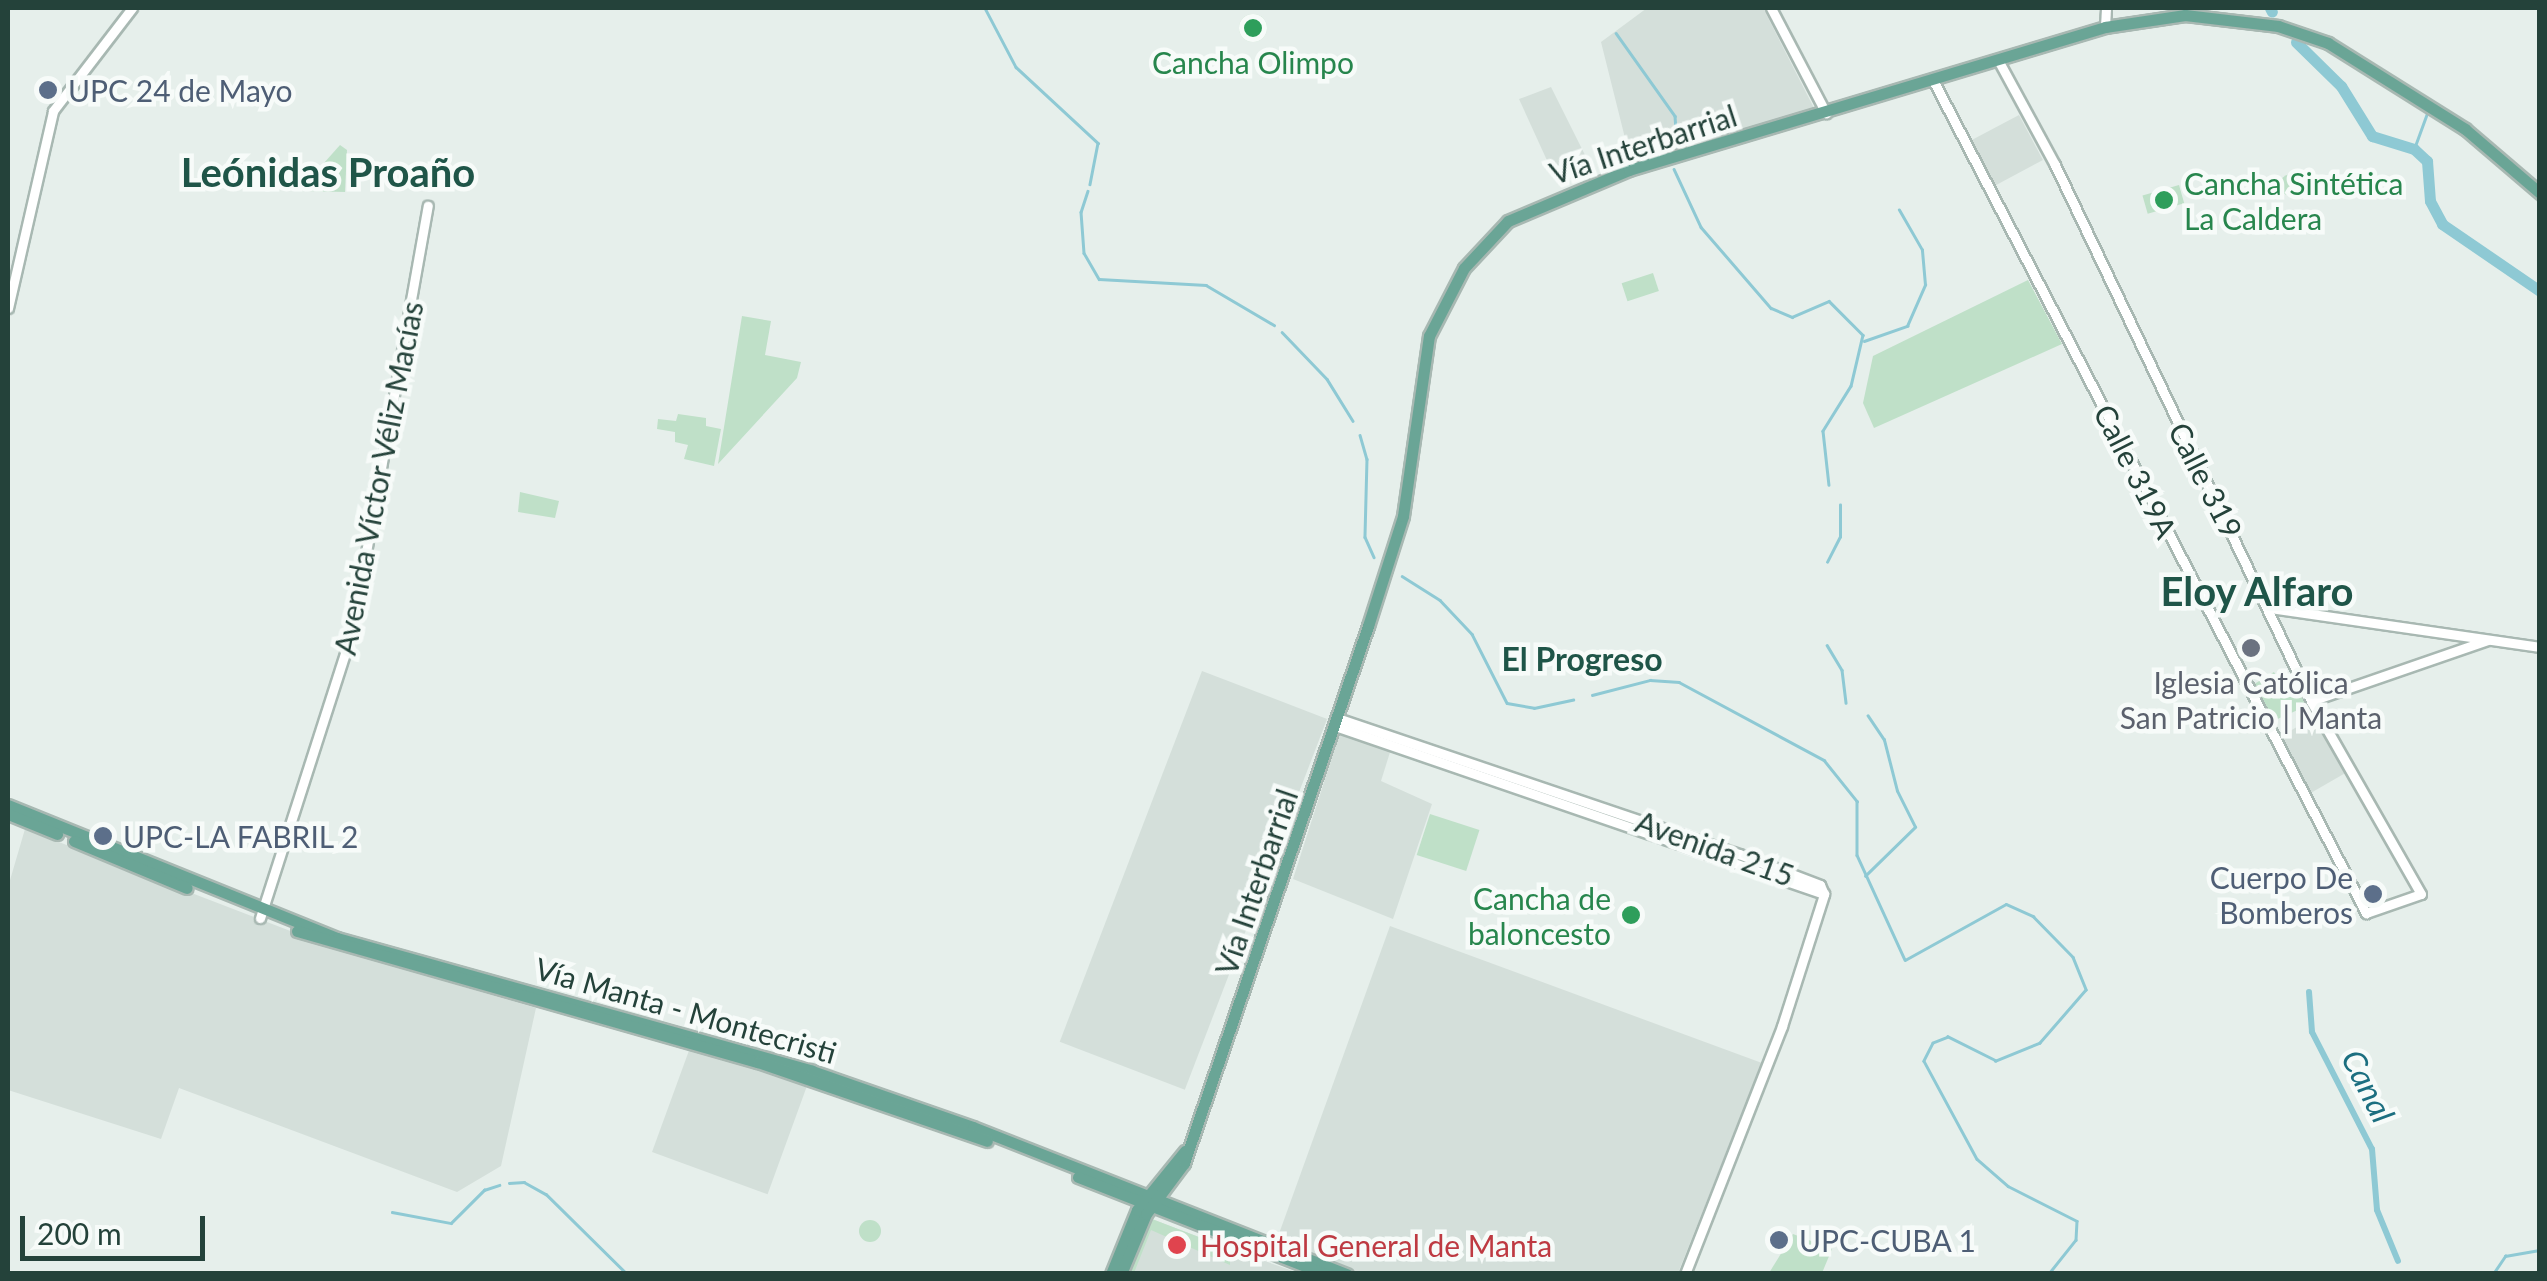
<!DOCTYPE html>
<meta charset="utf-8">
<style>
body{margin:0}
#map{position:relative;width:2547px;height:1281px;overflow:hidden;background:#e6efeb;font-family:Lato,sans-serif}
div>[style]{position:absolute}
.built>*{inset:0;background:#d4dfda;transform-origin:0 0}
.green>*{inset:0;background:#bfe0c8;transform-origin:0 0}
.round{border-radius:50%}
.stream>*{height:2.5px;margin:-1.25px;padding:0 1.25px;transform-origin:1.25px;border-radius:1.25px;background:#8ec9d4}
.canal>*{height:6px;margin:-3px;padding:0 3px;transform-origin:3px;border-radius:3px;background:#8ec9d4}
.river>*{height:11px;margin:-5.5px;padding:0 5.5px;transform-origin:5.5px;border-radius:5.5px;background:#8ec9d4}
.roads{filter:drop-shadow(2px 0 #a8b8b2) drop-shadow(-2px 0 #a8b8b2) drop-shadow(0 2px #a8b8b2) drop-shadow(0 -2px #a8b8b2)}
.minor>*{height:9px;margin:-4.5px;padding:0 4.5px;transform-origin:4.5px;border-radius:4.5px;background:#fff}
.major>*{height:11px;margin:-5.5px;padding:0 5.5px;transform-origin:5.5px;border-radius:5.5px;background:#6aa596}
.dots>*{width:28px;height:28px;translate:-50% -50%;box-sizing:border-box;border:5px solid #f7fbf9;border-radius:50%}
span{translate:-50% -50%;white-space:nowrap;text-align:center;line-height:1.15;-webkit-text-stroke:9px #f7fbf9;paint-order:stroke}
.leisure-label{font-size:30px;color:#27864d}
.left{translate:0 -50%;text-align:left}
.right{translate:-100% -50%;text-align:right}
.service-label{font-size:30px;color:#4e5e75}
.street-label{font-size:30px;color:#24423a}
.worship-label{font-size:30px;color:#5b616d}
.health-label{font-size:30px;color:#be3a42}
.neighbourhood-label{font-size:32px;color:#1f5548;font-weight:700}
.water-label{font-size:32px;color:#1c6f80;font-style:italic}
.district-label{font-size:40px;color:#1f5548;font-weight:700}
.frame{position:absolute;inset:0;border:10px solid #24423a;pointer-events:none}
.scale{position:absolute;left:20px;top:1216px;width:185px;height:45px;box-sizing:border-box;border:5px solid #24423a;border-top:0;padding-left:12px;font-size:30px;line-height:35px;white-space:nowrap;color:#24423a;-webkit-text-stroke:8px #f7fbf9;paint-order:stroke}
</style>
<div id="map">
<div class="built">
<div style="clip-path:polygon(1647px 8px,1763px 8px,1815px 110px,1631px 162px,1601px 42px)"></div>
<div style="clip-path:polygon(1551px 87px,1590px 165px,1555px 178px,1519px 99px)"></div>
<div style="left:2019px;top:115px;width:51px;height:54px;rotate:62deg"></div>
<div style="left:1202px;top:671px;width:134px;height:397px;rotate:21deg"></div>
<div style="left:2316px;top:716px;width:64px;height:43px;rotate:60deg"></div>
<div style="clip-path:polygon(1340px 732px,1391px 749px,1381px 781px,1432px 804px,1393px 919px,1293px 879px)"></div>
<div style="clip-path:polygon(25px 829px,345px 952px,536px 1008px,501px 1166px,457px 1192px,179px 1088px,161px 1139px,8px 1090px,8px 887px)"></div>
<div style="clip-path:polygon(1390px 926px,1762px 1063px,1678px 1273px,1351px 1273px,1276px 1242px)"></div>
<div style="left:691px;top:1045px;width:123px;height:114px;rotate:20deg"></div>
<div style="clip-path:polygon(1152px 1219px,1230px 1249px,1299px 1273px,1126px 1274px)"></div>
</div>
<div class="green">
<div class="round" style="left:1239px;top:14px;width:28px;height:28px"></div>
<div style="clip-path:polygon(340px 145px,347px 150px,345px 192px,307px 191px,308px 181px)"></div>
<div class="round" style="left:2280px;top:174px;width:22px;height:22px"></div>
<div style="left:2179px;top:185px;width:19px;height:38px;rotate:74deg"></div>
<div style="left:1653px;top:273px;width:19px;height:33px;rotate:72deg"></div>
<div style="clip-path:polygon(2028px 280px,2062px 344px,1874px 428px,1863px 403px,1873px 356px)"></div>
<div style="clip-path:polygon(742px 316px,771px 321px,765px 355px,801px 362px,797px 378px,718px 464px)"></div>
<div style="clip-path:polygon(678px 414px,706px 418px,706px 426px,721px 429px,714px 466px,684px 459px,688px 445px,675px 442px,675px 432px,657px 429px,658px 419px,676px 421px)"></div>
<div style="clip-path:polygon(520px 492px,559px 501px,555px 518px,518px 512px)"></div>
<div style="clip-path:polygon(2274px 672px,2288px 697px,2304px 691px,2311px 704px,2271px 722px,2251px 686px)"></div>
<div style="left:1430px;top:814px;width:52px;height:43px;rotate:18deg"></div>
<div class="round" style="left:1618px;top:902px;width:26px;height:26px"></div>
<div style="clip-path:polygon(1152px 1219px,1230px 1249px,1230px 1265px,1151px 1230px,1134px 1273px,1126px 1274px)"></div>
<div class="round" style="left:859px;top:1220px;width:22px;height:22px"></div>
<div style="clip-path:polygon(1793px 1234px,1832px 1249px,1822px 1273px,1769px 1273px)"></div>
</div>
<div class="stream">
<div style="left:985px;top:8px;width:67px;rotate:62.3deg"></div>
<div style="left:1016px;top:67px;width:112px;rotate:42.8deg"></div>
<div style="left:1098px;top:143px;width:42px;rotate:101deg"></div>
<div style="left:1616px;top:33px;width:102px;rotate:54.6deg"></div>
<div style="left:1675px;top:116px;width:32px;rotate:86deg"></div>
<div style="left:2414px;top:149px;width:38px;rotate:-70deg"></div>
<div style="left:1674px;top:169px;width:64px;rotate:65deg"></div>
<div style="left:1701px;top:227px;width:107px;rotate:49.2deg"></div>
<div style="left:1771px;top:308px;width:23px;rotate:23deg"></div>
<div style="left:1792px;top:317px;width:40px;rotate:-23.4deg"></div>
<div style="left:1829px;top:301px;width:48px;rotate:45deg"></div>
<div style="left:1863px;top:335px;width:52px;rotate:103.2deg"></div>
<div style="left:1851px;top:386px;width:53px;rotate:121.9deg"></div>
<div style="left:1823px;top:431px;width:54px;rotate:83.7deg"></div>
<div style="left:1088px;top:191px;width:22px;rotate:108deg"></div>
<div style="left:1081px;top:212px;width:41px;rotate:85.8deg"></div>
<div style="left:1084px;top:253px;width:30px;rotate:60deg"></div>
<div style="left:1099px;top:279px;width:107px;rotate:3.2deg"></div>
<div style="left:1206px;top:285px;width:79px;rotate:30.5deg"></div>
<div style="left:1282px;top:332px;width:65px;rotate:46.2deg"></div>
<div style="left:1327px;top:379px;width:49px;rotate:58.2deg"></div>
<div style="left:1864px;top:341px;width:46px;rotate:-19.2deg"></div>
<div style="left:1907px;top:326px;width:45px;rotate:-66.3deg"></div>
<div style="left:1925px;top:285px;width:35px;rotate:-95deg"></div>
<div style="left:1922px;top:250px;width:46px;rotate:-119.9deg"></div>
<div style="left:1360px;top:435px;width:25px;rotate:74deg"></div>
<div style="left:1367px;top:459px;width:78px;rotate:91.5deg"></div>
<div style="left:1365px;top:537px;width:22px;rotate:66deg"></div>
<div style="left:1827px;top:562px;width:28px;rotate:-63deg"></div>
<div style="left:1840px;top:537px;width:32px;rotate:-90deg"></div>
<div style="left:1402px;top:576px;width:45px;rotate:32.3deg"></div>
<div style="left:1440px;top:600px;width:47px;rotate:46.7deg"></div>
<div style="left:1472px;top:634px;width:77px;rotate:63.1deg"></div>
<div style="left:1507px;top:703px;width:27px;rotate:10deg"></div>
<div style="left:1534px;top:708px;width:40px;rotate:-12deg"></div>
<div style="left:1827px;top:645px;width:29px;rotate:59deg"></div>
<div style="left:1842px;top:670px;width:33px;rotate:83deg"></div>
<div style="left:1592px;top:695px;width:60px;rotate:-14.5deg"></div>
<div style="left:1650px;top:680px;width:29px;rotate:4deg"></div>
<div style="left:1679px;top:682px;width:165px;rotate:28.3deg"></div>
<div style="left:1824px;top:760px;width:53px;rotate:51.2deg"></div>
<div style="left:1857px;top:801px;width:54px;rotate:90deg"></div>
<div style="left:1857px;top:855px;width:115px;rotate:65.4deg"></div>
<div style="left:1905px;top:960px;width:115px;rotate:-29deg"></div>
<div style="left:2006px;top:904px;width:30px;rotate:24deg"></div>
<div style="left:2033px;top:916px;width:57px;rotate:45.7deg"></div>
<div style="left:2073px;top:957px;width:35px;rotate:68deg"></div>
<div style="left:2086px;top:990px;width:70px;rotate:131deg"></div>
<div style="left:2040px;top:1043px;width:48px;rotate:157.8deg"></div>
<div style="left:1996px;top:1061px;width:54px;rotate:-153.4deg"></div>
<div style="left:1948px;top:1037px;width:16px;rotate:158deg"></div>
<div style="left:1933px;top:1043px;width:20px;rotate:117deg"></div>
<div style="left:1924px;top:1061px;width:111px;rotate:61.6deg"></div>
<div style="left:1977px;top:1159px;width:41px;rotate:41.1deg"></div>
<div style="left:2008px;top:1186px;width:77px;rotate:26.9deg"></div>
<div style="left:2077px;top:1221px;width:19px;rotate:93deg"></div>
<div style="left:2076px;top:1240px;width:43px;rotate:128.5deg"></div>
<div style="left:1865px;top:876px;width:70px;rotate:-44.4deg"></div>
<div style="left:1915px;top:827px;width:40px;rotate:-116.6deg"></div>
<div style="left:1897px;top:791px;width:53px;rotate:-104.3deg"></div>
<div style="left:1884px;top:740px;width:29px;rotate:-124deg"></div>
<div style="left:509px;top:1183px;width:15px;rotate:-4deg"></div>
<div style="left:524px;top:1182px;width:25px;rotate:29deg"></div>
<div style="left:546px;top:1194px;width:114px;rotate:44.6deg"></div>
<div style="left:392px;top:1212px;width:60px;rotate:10.6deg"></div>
<div style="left:451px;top:1223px;width:47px;rotate:-45deg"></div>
<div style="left:484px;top:1190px;width:16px;rotate:-18deg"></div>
<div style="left:2493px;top:1274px;width:22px;rotate:-56deg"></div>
<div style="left:2505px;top:1256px;width:36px;rotate:-10deg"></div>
</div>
<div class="canal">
<div style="left:2309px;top:992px;width:40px;rotate:85.7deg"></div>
<div style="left:2312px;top:1032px;width:131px;rotate:62.9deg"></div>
<div style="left:2372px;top:1149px;width:61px;rotate:85.3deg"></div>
<div style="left:2377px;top:1210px;width:55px;rotate:67.6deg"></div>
</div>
<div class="river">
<div style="left:2270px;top:8px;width:4px;rotate:63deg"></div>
<div style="left:2296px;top:42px;width:63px;rotate:44.4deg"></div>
<div style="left:2341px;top:86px;width:59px;rotate:58.2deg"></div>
<div style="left:2372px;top:136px;width:44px;rotate:17.2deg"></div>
<div style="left:2414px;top:149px;width:18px;rotate:43deg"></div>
<div style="left:2427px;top:161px;width:40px;rotate:85.7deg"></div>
<div style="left:2430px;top:201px;width:26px;rotate:62deg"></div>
<div style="left:2442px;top:224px;width:119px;rotate:34.4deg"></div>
</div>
<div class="roads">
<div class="minor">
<div style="left:1771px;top:8px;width:119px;rotate:62.4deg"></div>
<div style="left:2105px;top:27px;width:19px;rotate:-87deg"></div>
<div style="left:1934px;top:82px;width:937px;rotate:62.53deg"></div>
<div style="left:2366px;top:913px;width:58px;rotate:-19.1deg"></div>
<div style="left:2421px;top:894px;width:222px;rotate:-119.7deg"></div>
<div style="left:2311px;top:701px;width:594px;rotate:-115.53deg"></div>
<div style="left:2055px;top:165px;width:117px;rotate:-118.5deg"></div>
<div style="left:8px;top:308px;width:202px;rotate:-77.1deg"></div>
<div style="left:53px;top:111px;width:130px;rotate:-52.5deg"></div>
<div style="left:2270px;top:608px;width:273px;rotate:8.2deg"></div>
<div style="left:2311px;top:701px;width:187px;rotate:-19deg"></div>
<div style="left:1337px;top:718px;width:424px;rotate:18.7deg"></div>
<div style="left:1739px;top:854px;width:87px;rotate:20.9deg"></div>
<div style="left:1820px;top:885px;width:10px;rotate:66deg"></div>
<div style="left:1335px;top:726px;width:517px;rotate:18.96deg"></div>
<div style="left:260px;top:918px;width:301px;rotate:-72.2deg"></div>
<div style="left:352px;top:631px;width:432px;rotate:-79.9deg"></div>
<div style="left:1685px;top:1274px;width:266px;rotate:-68.6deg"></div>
<div style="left:1782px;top:1026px;width:139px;rotate:-72.3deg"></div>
</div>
<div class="major">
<div style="left:8px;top:805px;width:355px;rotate:22deg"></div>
<div style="left:337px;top:938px;width:493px;rotate:15.6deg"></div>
<div style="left:812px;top:1071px;width:170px;rotate:19.2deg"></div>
<div style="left:973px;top:1127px;width:402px;rotate:21.5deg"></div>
<div style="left:8px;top:814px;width:53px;rotate:22.2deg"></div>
<div style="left:74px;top:841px;width:122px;rotate:22.6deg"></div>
<div style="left:297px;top:931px;width:479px;rotate:15.9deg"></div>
<div style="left:758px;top:1062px;width:242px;rotate:19deg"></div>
<div style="left:1078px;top:1177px;width:266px;rotate:21.4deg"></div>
<div style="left:1111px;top:1274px;width:69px;rotate:-67.9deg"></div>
<div style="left:1137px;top:1210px;width:76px;rotate:-50.9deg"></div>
<div style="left:1121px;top:1274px;width:65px;rotate:-67.4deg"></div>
<div style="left:1146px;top:1214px;width:64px;rotate:-53.3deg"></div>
<div style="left:1184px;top:1163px;width:568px;rotate:-71.09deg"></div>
<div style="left:1368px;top:626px;width:115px;rotate:-72.3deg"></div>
<div style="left:1403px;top:516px;width:182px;rotate:-81.8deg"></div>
<div style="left:1429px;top:336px;width:76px;rotate:-62.8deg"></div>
<div style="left:1464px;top:268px;width:64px;rotate:-46.9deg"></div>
<div style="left:1508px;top:221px;width:131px;rotate:-22.9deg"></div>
<div style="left:1629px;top:170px;width:497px;rotate:-16.7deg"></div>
<div style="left:2105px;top:27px;width:81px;rotate:-8.5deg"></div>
<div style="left:2185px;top:15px;width:94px;rotate:6.7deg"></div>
<div style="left:2278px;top:26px;width:53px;rotate:18.8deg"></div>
<div style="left:2328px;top:43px;width:162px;rotate:32.1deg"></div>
<div style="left:2465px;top:129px;width:99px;rotate:40.5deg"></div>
</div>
</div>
<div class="dots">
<div style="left:1253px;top:28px;background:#2e9e5b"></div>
<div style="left:48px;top:90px;background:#5c6f8a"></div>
<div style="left:2164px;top:200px;background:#2e9e5b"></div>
<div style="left:2251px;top:648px;background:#6b7280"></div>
<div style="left:103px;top:836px;background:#5c6f8a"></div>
<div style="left:2373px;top:894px;background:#5c6f8a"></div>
<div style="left:1631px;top:915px;background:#2e9e5b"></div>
<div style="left:1779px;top:1240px;background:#5c6f8a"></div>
<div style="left:1177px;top:1245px;background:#e0444e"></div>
</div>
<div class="leisure-label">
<span style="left:1253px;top:62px">Cancha Olimpo</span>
<span class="left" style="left:2184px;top:200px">Cancha Sintética<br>La Caldera</span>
<span class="right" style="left:1611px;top:915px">Cancha de<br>baloncesto</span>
</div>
<div class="service-label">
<span class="left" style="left:68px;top:90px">UPC 24 de Mayo</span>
<span class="left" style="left:123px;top:836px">UPC-LA FABRIL 2</span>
<span class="right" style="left:2353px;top:894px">Cuerpo De<br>Bomberos</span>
<span class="left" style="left:1799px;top:1240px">UPC-CUBA 1</span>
</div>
<div class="street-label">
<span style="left:1643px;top:144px;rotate:-18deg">Vía Interbarrial</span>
<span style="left:2136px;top:471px;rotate:63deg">Calle 319A</span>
<span style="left:378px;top:478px;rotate:-79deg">Avenida Víctor Véliz Macías</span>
<span style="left:2206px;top:480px;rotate:63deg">Calle 319</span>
<span style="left:1715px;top:848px;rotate:20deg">Avenida 215</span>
<span style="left:1256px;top:882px;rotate:-71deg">Vía Interbarrial</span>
<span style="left:686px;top:1010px;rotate:16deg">Vía Manta - Montecristi</span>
</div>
<div class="worship-label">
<span style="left:2251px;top:699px">Iglesia Católica<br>San Patricio | Manta</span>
</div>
<div class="health-label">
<span class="left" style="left:1200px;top:1245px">Hospital General de Manta</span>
</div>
<div class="neighbourhood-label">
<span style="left:1582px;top:659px">El Progreso</span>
</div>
<div class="water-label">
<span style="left:2368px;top:1086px;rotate:63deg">Canal</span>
</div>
<div class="district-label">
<span style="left:328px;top:172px">Leónidas Proaño</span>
<span style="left:2257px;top:591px">Eloy Alfaro</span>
</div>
<div class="frame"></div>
<div class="scale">200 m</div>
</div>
